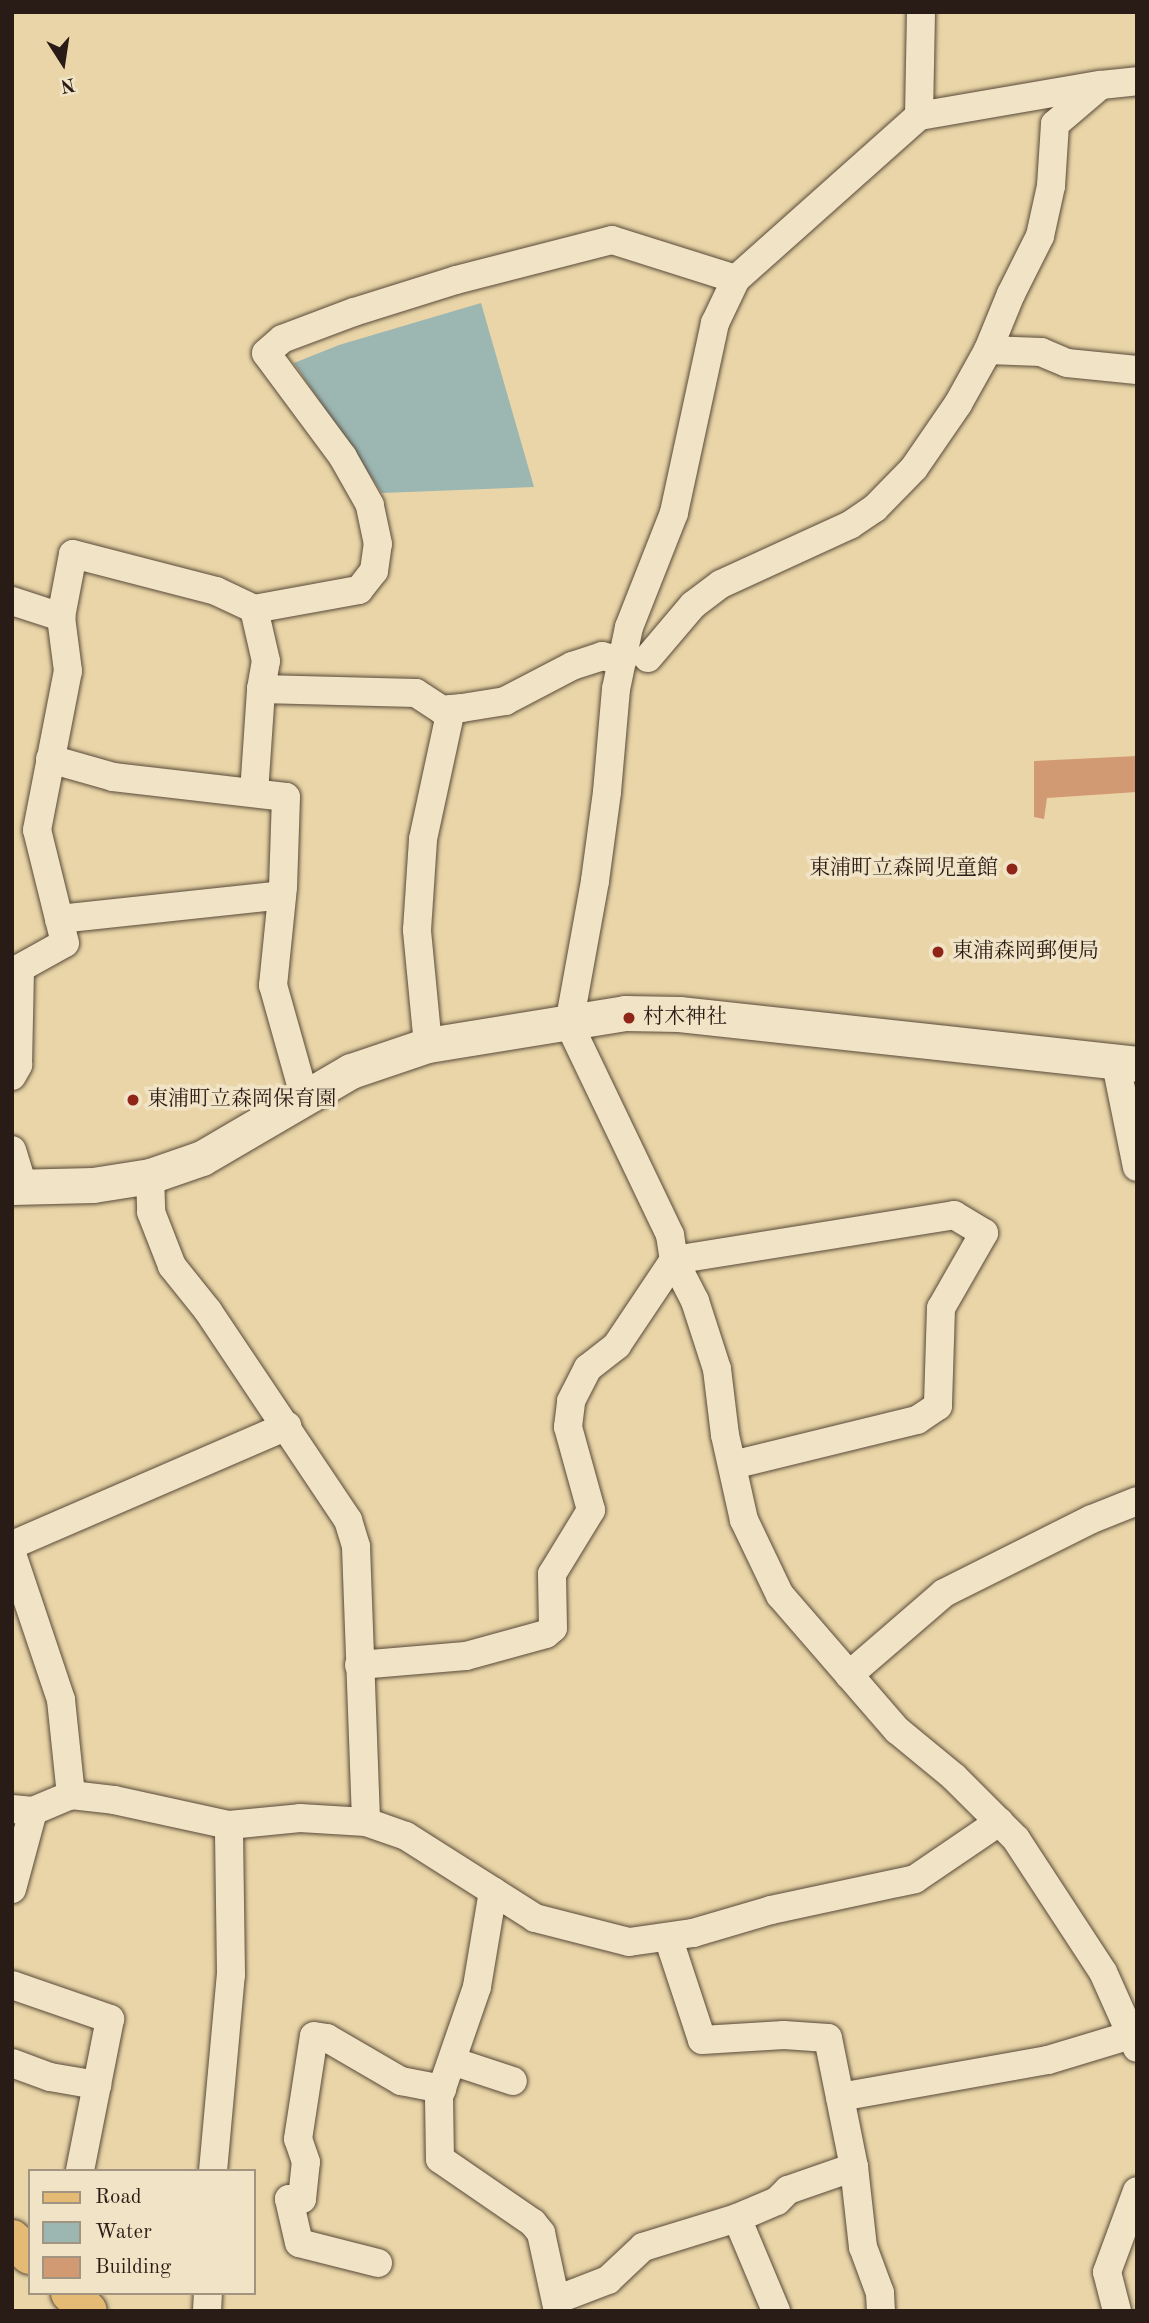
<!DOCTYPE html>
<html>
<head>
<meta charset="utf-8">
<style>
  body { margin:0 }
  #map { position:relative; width:1149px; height:2323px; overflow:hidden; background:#e9d5a7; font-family:"Old Standard TT","Noto Serif JP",serif }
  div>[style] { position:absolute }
  .water>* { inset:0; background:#9cb6b2 }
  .building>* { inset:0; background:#d29a72 }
  .roads { filter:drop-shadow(0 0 2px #594a3a) drop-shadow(0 0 2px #594a3a) }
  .minor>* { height:28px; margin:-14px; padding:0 14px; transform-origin:14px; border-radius:14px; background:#f1e4c6 }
  .tertiary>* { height:35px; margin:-17.5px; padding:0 17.5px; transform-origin:17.5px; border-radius:17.5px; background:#f1e4c6 }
  .primary>* { height:38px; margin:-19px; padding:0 19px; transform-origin:19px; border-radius:19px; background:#e4ba74 }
  .dots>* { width:19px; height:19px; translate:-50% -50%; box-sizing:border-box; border:4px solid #f1e4c6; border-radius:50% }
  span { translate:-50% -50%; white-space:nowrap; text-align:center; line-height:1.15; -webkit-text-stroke:7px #f1e4c6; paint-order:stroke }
  .poi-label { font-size:21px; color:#291b16 }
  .right { translate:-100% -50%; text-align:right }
  .left { translate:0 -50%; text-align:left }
  .frame { position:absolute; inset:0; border:14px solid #291b16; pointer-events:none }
  .legend { position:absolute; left:28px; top:2169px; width:228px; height:126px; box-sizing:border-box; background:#f1e4c6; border:2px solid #a19480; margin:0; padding:9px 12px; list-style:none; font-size:21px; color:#291b16 }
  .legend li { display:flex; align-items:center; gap:14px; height:35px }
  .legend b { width:35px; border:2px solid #a19480 }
  .north { position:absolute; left:28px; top:28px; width:70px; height:70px; -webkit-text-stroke:5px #f1e4c6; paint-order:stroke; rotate:168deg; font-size:19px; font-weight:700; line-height:28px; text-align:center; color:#291b16 }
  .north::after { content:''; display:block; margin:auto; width:24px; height:32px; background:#291b16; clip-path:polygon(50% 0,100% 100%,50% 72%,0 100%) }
</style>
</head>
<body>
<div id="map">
  <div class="water">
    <div style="clip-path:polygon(481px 303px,534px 487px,382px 493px,294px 363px,339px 345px)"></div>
  </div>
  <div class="building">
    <div style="clip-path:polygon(1137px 756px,1137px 792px,1047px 798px,1044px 819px,1034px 817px,1034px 761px)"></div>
  </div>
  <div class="roads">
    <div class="minor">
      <div style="left:921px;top:12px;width:104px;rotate:91.1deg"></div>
      <div style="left:919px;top:116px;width:245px;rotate:138.3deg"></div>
      <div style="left:736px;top:279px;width:49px;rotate:115.5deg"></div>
      <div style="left:715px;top:323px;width:194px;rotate:102.2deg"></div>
      <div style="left:674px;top:513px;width:123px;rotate:111.5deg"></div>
      <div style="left:629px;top:627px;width:63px;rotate:101.8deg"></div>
      <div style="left:616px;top:689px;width:103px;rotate:95deg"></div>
      <div style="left:607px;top:792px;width:90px;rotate:97.7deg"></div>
      <div style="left:595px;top:881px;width:145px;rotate:100.3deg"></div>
      <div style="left:569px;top:1024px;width:234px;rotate:64.4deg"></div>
      <div style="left:670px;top:1235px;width:25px;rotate:81deg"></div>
      <div style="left:674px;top:1260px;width:46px;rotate:62.9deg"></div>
      <div style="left:695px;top:1301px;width:71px;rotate:72.1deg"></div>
      <div style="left:717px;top:1369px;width:66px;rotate:83.1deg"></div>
      <div style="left:725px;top:1435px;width:87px;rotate:77.4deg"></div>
      <div style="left:744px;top:1520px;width:83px;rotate:64.4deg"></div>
      <div style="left:780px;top:1595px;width:179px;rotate:49.1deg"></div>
      <div style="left:897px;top:1730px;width:74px;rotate:39.5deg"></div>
      <div style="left:954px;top:1777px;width:88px;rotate:45deg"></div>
      <div style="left:1016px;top:1839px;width:159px;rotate:56.8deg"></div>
      <div style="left:1103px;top:1972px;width:83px;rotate:65.9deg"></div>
      <div style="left:919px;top:116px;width:183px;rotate:-9.8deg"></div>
      <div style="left:988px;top:350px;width:53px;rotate:2.2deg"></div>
      <div style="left:1041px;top:352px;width:28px;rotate:23deg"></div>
      <div style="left:1067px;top:363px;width:70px;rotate:5.7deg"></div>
      <div style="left:12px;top:601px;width:52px;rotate:18.1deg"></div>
      <div style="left:648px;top:658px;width:70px;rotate:-49.7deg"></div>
      <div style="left:693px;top:605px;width:35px;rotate:-37deg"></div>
      <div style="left:721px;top:584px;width:142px;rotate:-24.6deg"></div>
      <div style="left:850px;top:525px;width:30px;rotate:-34deg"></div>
      <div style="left:875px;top:508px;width:56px;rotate:-45.7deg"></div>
      <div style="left:914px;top:468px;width:78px;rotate:-55.5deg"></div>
      <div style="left:958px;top:404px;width:62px;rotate:-60.9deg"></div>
      <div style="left:988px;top:350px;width:61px;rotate:-67.7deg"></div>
      <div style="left:1011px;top:294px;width:65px;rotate:-63.4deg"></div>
      <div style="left:1040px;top:236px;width:51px;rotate:-77.6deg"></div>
      <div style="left:1051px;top:186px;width:62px;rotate:-86.3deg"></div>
      <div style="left:1055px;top:124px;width:60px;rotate:-40.3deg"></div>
      <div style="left:1101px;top:85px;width:36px;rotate:-6deg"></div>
      <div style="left:261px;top:689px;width:155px;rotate:1.5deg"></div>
      <div style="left:416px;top:693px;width:31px;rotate:33deg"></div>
      <div style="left:442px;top:710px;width:20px;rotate:-6deg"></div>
      <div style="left:462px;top:708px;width:44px;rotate:-9.2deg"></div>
      <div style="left:505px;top:701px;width:76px;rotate:-27.6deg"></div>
      <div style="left:572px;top:666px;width:32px;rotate:-18deg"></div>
      <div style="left:602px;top:656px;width:21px;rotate:14deg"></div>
      <div style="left:50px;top:759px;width:66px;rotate:15.9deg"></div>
      <div style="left:113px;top:777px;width:174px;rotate:6.6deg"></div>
      <div style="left:286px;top:797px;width:90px;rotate:91.9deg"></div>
      <div style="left:283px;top:887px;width:99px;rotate:95.8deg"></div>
      <div style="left:273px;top:985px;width:118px;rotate:74.3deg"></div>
      <div style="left:254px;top:793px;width:104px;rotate:-86.1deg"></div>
      <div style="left:261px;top:689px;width:28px;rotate:-80deg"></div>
      <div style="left:266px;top:661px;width:53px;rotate:-103deg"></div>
      <div style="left:59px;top:919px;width:224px;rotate:-6.1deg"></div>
      <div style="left:428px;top:1045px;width:116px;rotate:-95.5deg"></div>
      <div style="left:417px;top:930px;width:91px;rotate:-86.2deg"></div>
      <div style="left:423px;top:839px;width:133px;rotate:-77.8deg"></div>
      <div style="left:1116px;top:1064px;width:105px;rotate:78.5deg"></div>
      <div style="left:12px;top:1076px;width:13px;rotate:-61deg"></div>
      <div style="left:18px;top:1065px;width:97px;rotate:-88.8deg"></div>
      <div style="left:20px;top:968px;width:51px;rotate:-29.1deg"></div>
      <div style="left:65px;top:943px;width:116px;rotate:-103.9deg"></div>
      <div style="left:37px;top:830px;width:162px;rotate:-79deg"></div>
      <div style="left:68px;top:671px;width:54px;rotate:-97.4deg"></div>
      <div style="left:61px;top:617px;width:64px;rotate:-79.2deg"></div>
      <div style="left:73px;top:554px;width:148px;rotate:14.5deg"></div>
      <div style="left:216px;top:591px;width:42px;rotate:25.3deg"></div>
      <div style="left:254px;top:609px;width:107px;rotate:-10.3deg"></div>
      <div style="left:359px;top:590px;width:24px;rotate:-52deg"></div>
      <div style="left:374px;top:571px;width:27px;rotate:-82deg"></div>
      <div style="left:378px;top:544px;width:40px;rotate:-102deg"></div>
      <div style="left:370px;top:505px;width:55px;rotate:-119.4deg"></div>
      <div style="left:343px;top:457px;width:129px;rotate:-126.5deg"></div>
      <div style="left:266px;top:353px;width:21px;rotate:-41deg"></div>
      <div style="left:282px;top:339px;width:77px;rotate:-20.6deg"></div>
      <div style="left:354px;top:312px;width:107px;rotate:-17.4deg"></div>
      <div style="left:456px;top:280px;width:161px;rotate:-14.4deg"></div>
      <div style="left:612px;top:240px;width:130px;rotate:17.5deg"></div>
      <div style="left:12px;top:1150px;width:38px;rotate:73deg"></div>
      <div style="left:150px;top:1176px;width:36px;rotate:88deg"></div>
      <div style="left:151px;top:1212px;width:58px;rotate:68.7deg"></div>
      <div style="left:172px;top:1266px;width:58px;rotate:51.3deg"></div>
      <div style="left:208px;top:1311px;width:252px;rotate:56.2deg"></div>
      <div style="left:348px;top:1520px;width:28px;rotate:73deg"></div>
      <div style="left:356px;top:1547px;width:275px;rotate:87.9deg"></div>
      <div style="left:12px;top:1545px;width:300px;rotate:-23.4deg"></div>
      <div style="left:12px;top:1554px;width:154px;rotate:71.4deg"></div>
      <div style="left:61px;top:1700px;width:96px;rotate:84deg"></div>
      <div style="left:359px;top:1665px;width:107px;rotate:-4.8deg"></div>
      <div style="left:466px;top:1656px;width:83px;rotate:-15.4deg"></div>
      <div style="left:546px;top:1634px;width:9px;rotate:-41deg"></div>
      <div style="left:553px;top:1628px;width:54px;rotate:-91.1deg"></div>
      <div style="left:552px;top:1574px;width:75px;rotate:-58.6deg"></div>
      <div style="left:591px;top:1510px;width:86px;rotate:-105.5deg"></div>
      <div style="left:568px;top:1427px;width:26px;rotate:-83deg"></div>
      <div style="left:571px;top:1401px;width:37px;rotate:-63deg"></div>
      <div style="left:588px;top:1368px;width:37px;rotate:-38deg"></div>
      <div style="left:617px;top:1345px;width:102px;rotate:-56.2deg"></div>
      <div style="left:674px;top:1260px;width:284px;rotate:-9.1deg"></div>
      <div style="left:954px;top:1215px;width:35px;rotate:31deg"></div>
      <div style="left:984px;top:1233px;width:86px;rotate:119.8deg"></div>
      <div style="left:941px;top:1308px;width:98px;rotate:91.8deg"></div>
      <div style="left:938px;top:1406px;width:25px;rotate:146deg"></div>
      <div style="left:917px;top:1420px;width:190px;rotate:166.3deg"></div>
      <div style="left:849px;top:1675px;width:125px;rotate:-40.8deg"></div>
      <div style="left:944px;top:1593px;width:165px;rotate:-26.6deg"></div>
      <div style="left:1092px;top:1519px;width:48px;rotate:-21.8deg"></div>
      <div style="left:12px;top:1809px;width:21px;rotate:5deg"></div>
      <div style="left:33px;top:1811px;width:41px;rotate:-22.8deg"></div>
      <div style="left:71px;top:1795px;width:43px;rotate:6.6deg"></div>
      <div style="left:114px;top:1800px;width:118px;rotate:12.3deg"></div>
      <div style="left:229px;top:1825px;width:71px;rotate:-5.6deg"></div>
      <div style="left:300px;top:1818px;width:66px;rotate:3.5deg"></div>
      <div style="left:366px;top:1822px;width:42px;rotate:19.3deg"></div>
      <div style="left:406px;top:1836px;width:153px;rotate:32.4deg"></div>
      <div style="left:535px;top:1918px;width:97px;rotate:14.3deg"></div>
      <div style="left:629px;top:1942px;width:65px;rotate:-8deg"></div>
      <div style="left:693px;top:1933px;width:81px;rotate:-16.4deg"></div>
      <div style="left:771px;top:1910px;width:147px;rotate:-12.1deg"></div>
      <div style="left:915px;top:1879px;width:102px;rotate:-34.2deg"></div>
      <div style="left:12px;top:1889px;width:81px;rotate:-74.9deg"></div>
      <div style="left:493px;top:1891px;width:97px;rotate:99.5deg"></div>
      <div style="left:477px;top:1987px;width:116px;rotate:109.1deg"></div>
      <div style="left:439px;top:2097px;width:62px;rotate:89.1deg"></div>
      <div style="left:440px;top:2159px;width:113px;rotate:34.5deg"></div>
      <div style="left:533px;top:2223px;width:13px;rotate:51deg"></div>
      <div style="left:541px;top:2233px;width:80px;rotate:77.7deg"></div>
      <div style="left:668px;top:1937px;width:108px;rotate:71.7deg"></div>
      <div style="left:702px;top:2040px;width:82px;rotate:-3.5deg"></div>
      <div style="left:784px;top:2035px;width:44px;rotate:3.9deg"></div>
      <div style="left:828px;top:2038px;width:132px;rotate:78.6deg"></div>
      <div style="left:854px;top:2167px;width:81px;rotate:83.6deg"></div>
      <div style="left:863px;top:2247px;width:49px;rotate:69.7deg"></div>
      <div style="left:880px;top:2293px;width:18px;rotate:87deg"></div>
      <div style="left:12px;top:1985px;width:104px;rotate:19.1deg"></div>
      <div style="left:110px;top:2019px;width:155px;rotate:101.2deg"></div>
      <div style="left:452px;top:2061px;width:64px;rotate:18.2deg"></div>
      <div style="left:12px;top:2063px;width:40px;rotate:20.2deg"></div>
      <div style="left:50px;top:2077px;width:48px;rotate:9.7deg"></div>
      <div style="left:840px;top:2097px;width:211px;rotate:-10.1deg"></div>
      <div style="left:1048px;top:2060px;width:87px;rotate:-16.8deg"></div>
      <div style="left:213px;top:2171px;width:197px;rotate:-84.8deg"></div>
      <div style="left:231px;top:1975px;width:150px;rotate:-90.8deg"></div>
      <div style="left:737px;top:2218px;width:101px;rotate:67.2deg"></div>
      <div style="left:378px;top:2263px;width:81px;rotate:-165.8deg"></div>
      <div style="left:299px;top:2243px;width:45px;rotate:-102.8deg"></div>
      <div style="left:289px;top:2199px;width:13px"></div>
      <div style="left:302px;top:2199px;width:37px;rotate:-84deg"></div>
      <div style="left:306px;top:2162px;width:24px;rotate:-109deg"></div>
      <div style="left:298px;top:2139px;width:104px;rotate:-81.2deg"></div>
      <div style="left:314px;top:2036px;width:13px;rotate:9deg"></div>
      <div style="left:327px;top:2038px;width:86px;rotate:30.2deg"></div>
      <div style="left:401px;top:2081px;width:42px;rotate:11deg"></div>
      <div style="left:556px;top:2300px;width:56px;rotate:-21deg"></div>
      <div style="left:608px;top:2280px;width:48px;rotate:-43.3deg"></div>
      <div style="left:643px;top:2247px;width:98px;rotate:-17.1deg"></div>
      <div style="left:737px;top:2218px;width:43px;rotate:-23deg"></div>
      <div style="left:777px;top:2201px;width:16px;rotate:-45deg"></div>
      <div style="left:788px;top:2190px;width:70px;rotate:-19.2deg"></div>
      <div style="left:207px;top:2311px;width:18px;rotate:-87deg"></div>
      <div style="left:1117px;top:2311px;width:40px;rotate:-104.4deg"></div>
      <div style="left:1107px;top:2272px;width:86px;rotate:-69.7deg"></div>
    </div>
    <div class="tertiary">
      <div style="left:12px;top:1187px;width:81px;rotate:-1.4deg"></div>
      <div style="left:93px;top:1185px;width:58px;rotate:-9deg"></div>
      <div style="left:150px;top:1176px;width:55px;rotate:-19.1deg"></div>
      <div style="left:202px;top:1158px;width:173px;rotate:-30.3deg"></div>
      <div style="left:351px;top:1071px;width:81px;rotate:-18.7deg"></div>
      <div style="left:428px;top:1045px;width:200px;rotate:-9.2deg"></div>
      <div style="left:625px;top:1013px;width:54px;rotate:1.1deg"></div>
      <div style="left:679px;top:1014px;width:461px;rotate:6.2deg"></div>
    </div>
    <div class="primary">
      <div style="left:12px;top:2239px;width:24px;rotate:42deg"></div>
      <div style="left:70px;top:2293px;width:25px;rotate:45deg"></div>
    </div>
  </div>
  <div class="dots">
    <div style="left:1012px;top:869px;background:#8f2418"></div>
    <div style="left:938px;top:952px;background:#8f2418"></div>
    <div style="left:629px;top:1018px;background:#8f2418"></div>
    <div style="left:133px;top:1100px;background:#8f2418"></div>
  </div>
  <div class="poi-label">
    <span class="right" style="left:998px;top:869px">東浦町立森岡児童館</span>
    <span class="left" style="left:952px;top:952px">東浦森岡郵便局</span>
    <span class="left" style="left:643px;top:1018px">村木神社</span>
    <span class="left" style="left:147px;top:1100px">東浦町立森岡保育園</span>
  </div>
  <div class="frame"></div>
  <ul class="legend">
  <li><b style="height:9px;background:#e4ba74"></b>Road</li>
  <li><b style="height:19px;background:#9cb6b2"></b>Water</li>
  <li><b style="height:19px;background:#d29a72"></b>Building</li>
  </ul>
  <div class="north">N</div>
</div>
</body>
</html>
